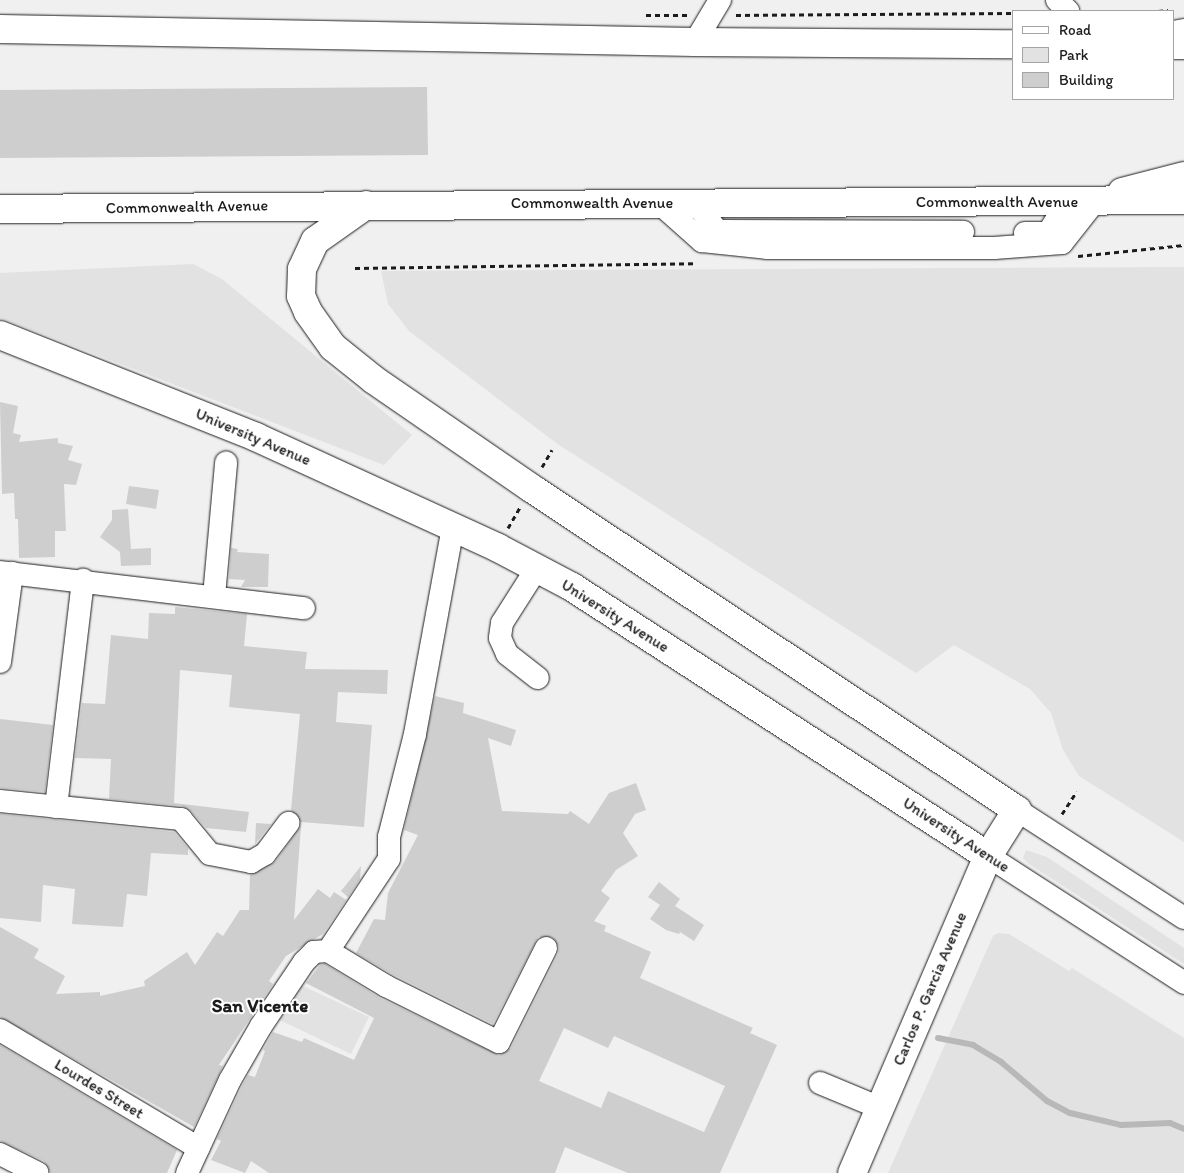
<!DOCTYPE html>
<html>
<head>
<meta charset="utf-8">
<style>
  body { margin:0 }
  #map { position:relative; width:1184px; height:1173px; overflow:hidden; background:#fff; font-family:Itim,sans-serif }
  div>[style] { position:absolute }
  .built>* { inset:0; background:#f0f0f0 }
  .green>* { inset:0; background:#e2e2e2 }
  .stream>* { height:6px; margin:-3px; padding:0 3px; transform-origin:3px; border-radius:3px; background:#b8b8b8 }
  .building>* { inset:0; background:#cecece }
  .path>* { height:3px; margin-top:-1.5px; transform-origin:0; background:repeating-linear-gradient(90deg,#1c1c1c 0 5px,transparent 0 9px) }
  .roads { filter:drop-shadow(0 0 1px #1c1c1c) drop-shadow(0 0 1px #1c1c1c) }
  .minor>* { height:22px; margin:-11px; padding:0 11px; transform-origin:11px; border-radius:11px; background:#fff }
  .major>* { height:28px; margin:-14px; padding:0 14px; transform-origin:14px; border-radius:14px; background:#fff }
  span { translate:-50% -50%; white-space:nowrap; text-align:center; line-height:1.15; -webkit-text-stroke:4px #fff; paint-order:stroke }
  .street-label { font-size:16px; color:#1c1c1c }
  .quarter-label { font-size:19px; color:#1c1c1c; font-weight:700 }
  .legend { position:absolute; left:1012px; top:10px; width:162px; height:90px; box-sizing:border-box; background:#fff; border:1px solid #a4a4a4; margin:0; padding:6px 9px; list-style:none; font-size:15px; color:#1c1c1c }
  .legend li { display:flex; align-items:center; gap:10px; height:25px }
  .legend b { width:25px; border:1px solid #a4a4a4 }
</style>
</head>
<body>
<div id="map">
  <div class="built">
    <div style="clip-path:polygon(evenodd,0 0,1184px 0,1184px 1173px,0 1173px,0 0,1013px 11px,1173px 11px,1173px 99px,1013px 99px,1013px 11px)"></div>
  </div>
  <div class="green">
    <div style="clip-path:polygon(193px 264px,222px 279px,412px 435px,384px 465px,0 318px,0 273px)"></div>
    <div style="clip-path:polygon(1184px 267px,1184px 842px,1079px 776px,1063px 750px,1051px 713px,1030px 689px,954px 645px,916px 673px,556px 443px,409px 331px,388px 304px,381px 271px)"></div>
    <div style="clip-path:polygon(1026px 850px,1047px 857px,1184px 948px,1184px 964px,1029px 864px,1023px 858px)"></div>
    <div style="clip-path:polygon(998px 933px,1009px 934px,1069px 971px,1072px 968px,1184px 1038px,1184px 1173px,888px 1173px,993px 936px)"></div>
    <div style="clip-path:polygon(288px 979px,369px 1017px,351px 1054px,271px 1016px)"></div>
  </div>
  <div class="stream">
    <div style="left:938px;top:1038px;width:36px;rotate:11deg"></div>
    <div style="left:973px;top:1045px;width:33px;rotate:31deg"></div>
    <div style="left:1001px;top:1062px;width:60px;rotate:40.3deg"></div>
    <div style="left:1047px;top:1101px;width:26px;rotate:28deg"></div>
    <div style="left:1070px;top:1113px;width:52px;rotate:13.2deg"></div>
    <div style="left:1121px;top:1125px;width:49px;rotate:-2.3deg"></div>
    <div style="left:1170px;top:1123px;width:15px;rotate:23deg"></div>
  </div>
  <div class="building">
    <div style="clip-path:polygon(427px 87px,428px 155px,0 158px,0 90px)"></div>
    <div style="clip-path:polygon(0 402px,18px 406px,13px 433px,21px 435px,19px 442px,58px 438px,58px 443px,73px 446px,68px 460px,82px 464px,76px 485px,64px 484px,66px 531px,55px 531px,55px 557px,19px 558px,18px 519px,15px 519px,14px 493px,2px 494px)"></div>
    <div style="clip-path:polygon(129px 486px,159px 490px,156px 509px,126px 504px)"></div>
    <div style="clip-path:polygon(128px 509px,131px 549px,151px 548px,151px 565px,121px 566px,120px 552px,100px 537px,112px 520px,112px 510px)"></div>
    <div style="clip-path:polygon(231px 548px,238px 549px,237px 552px,269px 554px,268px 587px,241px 587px,245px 580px,229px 579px)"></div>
    <div style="clip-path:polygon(175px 607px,247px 614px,244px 646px,307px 652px,305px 669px,388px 670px,387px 694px,338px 692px,336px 722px,372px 725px,364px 827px,301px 822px,291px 810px,300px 714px,229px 707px,232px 675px,180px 670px,174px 803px,249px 812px,246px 832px,206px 828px,191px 811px,182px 806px,109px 799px,111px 759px,75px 758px,82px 703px,105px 704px,111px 635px,148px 639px,149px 613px,175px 614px)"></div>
    <div style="clip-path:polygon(evenodd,435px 696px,464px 703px,463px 713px,516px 730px,511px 746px,488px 738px,502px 811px,568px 814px,570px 811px,589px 824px,609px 793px,636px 783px,646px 810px,635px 814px,623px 833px,638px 856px,616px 870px,601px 891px,610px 898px,594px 921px,606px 926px,604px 931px,651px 952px,640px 978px,753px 1028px,750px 1033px,777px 1045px,720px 1173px,628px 1173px,565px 1147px,555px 1173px,269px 1173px,251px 1161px,245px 1173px,211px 1160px,221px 1141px,217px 1139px,242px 1086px,248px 1075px,255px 1077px,265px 1051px,263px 1050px,273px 1032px,302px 1042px,304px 1038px,354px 1060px,374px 1018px,306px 983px,320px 965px,325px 964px,380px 998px,499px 1055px,511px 1048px,558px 954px,559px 947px,552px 937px,538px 937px,493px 1024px,392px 974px,356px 953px,374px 919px,385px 920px,388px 893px,418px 835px,404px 830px,435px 696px,564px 1028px,608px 1048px,614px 1036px,725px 1086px,704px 1132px,608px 1091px,601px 1108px,539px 1081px,564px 1028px)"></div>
    <div style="clip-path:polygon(0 719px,53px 725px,45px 792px,0 788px)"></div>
    <div style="clip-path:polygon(0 814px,174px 832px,188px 848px,188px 855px,151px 853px,147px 896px,127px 894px,123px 927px,72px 924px,75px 889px,43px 885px,41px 922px,0 918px)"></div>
    <div style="clip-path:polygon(256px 823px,271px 824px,255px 844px)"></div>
    <div style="clip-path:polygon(301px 826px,294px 920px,318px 889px,330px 898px,334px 892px,346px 900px,323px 934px,286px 956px,269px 981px,273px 984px,219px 1065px,223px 1066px,194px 1127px,0 1017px,0 927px,39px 949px,34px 958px,65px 976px,56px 994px,100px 992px,100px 996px,145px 986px,144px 981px,187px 952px,195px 965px,217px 932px,223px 936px,240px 910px,249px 910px,250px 875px,275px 862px)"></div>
    <div style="clip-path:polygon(361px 866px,360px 879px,348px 897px,341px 891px)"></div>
    <div style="clip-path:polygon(659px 882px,680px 899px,675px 906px,704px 925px,694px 941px,680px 932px,679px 934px,666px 930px,650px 919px,660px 905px,648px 897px)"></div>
    <div style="clip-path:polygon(0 1045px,177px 1150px,167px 1173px,51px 1173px,44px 1161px,0 1141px)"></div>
  </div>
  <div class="path">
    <div style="left:1158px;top:11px;width:10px;rotate:-6deg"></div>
    <div style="left:646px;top:15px;width:41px"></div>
    <div style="left:736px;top:15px;width:277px;rotate:-0.4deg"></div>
    <div style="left:1078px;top:256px;width:107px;rotate:-5.9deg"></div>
    <div style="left:355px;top:268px;width:342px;rotate:-0.8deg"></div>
    <div style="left:542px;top:467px;width:20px;rotate:-60deg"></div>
    <div style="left:508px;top:528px;width:24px;rotate:-60deg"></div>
    <div style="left:1062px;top:814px;width:27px;rotate:-57deg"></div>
  </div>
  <div class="roads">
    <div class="minor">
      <div style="left:1057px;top:0;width:16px;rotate:45deg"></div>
      <div style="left:1173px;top:32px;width:11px;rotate:-10deg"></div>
      <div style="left:695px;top:42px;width:49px;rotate:-59.2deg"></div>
      <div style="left:658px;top:202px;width:59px;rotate:41.6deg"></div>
      <div style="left:702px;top:241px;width:65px;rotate:6.1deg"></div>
      <div style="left:767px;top:248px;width:227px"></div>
      <div style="left:994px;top:248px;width:68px;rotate:-4.2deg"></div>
      <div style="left:1062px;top:243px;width:53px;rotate:-51.8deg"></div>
      <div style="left:695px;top:203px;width:36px;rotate:51deg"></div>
      <div style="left:718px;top:231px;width:245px;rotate:0.2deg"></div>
      <div style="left:1025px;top:233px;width:23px"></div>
      <div style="left:1048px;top:233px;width:38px;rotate:-58deg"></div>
      <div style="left:537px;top:568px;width:65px;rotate:122.5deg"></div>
      <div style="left:502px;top:623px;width:15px;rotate:98deg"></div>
      <div style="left:500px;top:638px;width:17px;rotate:66deg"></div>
      <div style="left:507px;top:654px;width:39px;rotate:38deg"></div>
      <div style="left:0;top:572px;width:306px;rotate:6.8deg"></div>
      <div style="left:214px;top:596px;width:134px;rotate:-84.8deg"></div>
      <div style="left:0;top:662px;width:90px;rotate:-82.3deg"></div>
      <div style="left:0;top:801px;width:182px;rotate:5.7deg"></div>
      <div style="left:181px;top:819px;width:45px;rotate:50.4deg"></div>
      <div style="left:210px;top:854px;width:42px;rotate:11deg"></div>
      <div style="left:251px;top:862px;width:16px;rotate:-30deg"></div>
      <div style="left:265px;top:854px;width:39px;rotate:-53deg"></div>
      <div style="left:56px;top:807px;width:229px;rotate:-83.2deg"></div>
      <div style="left:1017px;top:810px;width:199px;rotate:32.9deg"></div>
      <div style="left:988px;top:856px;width:234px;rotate:32.9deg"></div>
      <div style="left:328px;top:951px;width:110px;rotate:-56.5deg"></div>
      <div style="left:389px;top:859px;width:22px;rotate:-90deg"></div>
      <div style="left:389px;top:837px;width:106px;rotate:-75.8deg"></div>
      <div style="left:415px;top:734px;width:211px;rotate:-79.6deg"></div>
      <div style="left:328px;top:951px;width:68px;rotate:31.1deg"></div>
      <div style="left:386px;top:986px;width:126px;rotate:26.4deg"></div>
      <div style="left:499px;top:1042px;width:105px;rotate:-63.4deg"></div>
      <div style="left:0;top:1030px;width:231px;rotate:30.7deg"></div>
      <div style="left:820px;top:1083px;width:65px;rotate:22.6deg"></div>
      <div style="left:0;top:1154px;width:42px;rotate:26.6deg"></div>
      <div style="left:187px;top:1173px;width:102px;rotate:-65.2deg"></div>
      <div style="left:230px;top:1080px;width:62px;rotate:-60.1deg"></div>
      <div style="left:261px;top:1026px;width:77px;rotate:-56.1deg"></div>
      <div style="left:304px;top:962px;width:14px;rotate:-45deg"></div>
      <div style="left:314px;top:952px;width:14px;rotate:-4deg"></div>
    </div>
    <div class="major">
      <div style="left:0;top:29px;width:695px;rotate:1.07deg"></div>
      <div style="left:695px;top:42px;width:318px;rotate:0.4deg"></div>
      <div style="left:1173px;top:45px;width:11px"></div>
      <div style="left:1122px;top:192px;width:64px;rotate:-14.5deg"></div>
      <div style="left:366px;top:205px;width:62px;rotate:144.8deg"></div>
      <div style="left:315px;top:241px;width:31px;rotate:115deg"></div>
      <div style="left:302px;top:269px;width:27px;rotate:92deg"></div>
      <div style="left:301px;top:296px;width:17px;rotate:66deg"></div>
      <div style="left:308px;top:312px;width:43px;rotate:54.5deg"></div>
      <div style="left:333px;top:347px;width:53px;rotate:38.8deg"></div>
      <div style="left:374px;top:380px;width:191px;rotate:34.5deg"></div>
      <div style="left:531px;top:488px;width:583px;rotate:33.53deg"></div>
      <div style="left:1017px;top:810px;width:54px;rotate:122.2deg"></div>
      <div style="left:988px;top:856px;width:345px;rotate:113.2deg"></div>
      <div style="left:0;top:209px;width:1184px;rotate:-0.44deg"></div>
      <div style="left:0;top:335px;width:276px;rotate:21.7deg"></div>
      <div style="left:256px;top:437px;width:266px;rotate:24.6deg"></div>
      <div style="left:498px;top:548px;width:84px;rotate:27.8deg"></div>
      <div style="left:572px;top:587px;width:495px;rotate:32.9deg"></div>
    </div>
  </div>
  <div class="street-label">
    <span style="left:997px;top:202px">Commonwealth Avenue</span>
    <span style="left:592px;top:203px">Commonwealth Avenue</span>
    <span style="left:187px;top:207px;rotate:-1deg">Commonwealth Avenue</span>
    <span style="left:253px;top:437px;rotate:23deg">University Avenue</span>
    <span style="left:615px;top:616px;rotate:32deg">University Avenue</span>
    <span style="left:956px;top:835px;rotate:33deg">University Avenue</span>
    <span style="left:930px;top:989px;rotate:-67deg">Carlos P. Garcia Avenue</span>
    <span style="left:99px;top:1089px;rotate:31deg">Lourdes Street</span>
  </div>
  <div class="quarter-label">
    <span style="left:260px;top:1006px">San Vicente</span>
  </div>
  <ul class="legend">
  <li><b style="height:6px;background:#fff"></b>Road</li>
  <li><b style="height:14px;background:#e2e2e2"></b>Park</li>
  <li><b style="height:14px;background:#cecece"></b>Building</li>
  </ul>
</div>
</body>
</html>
